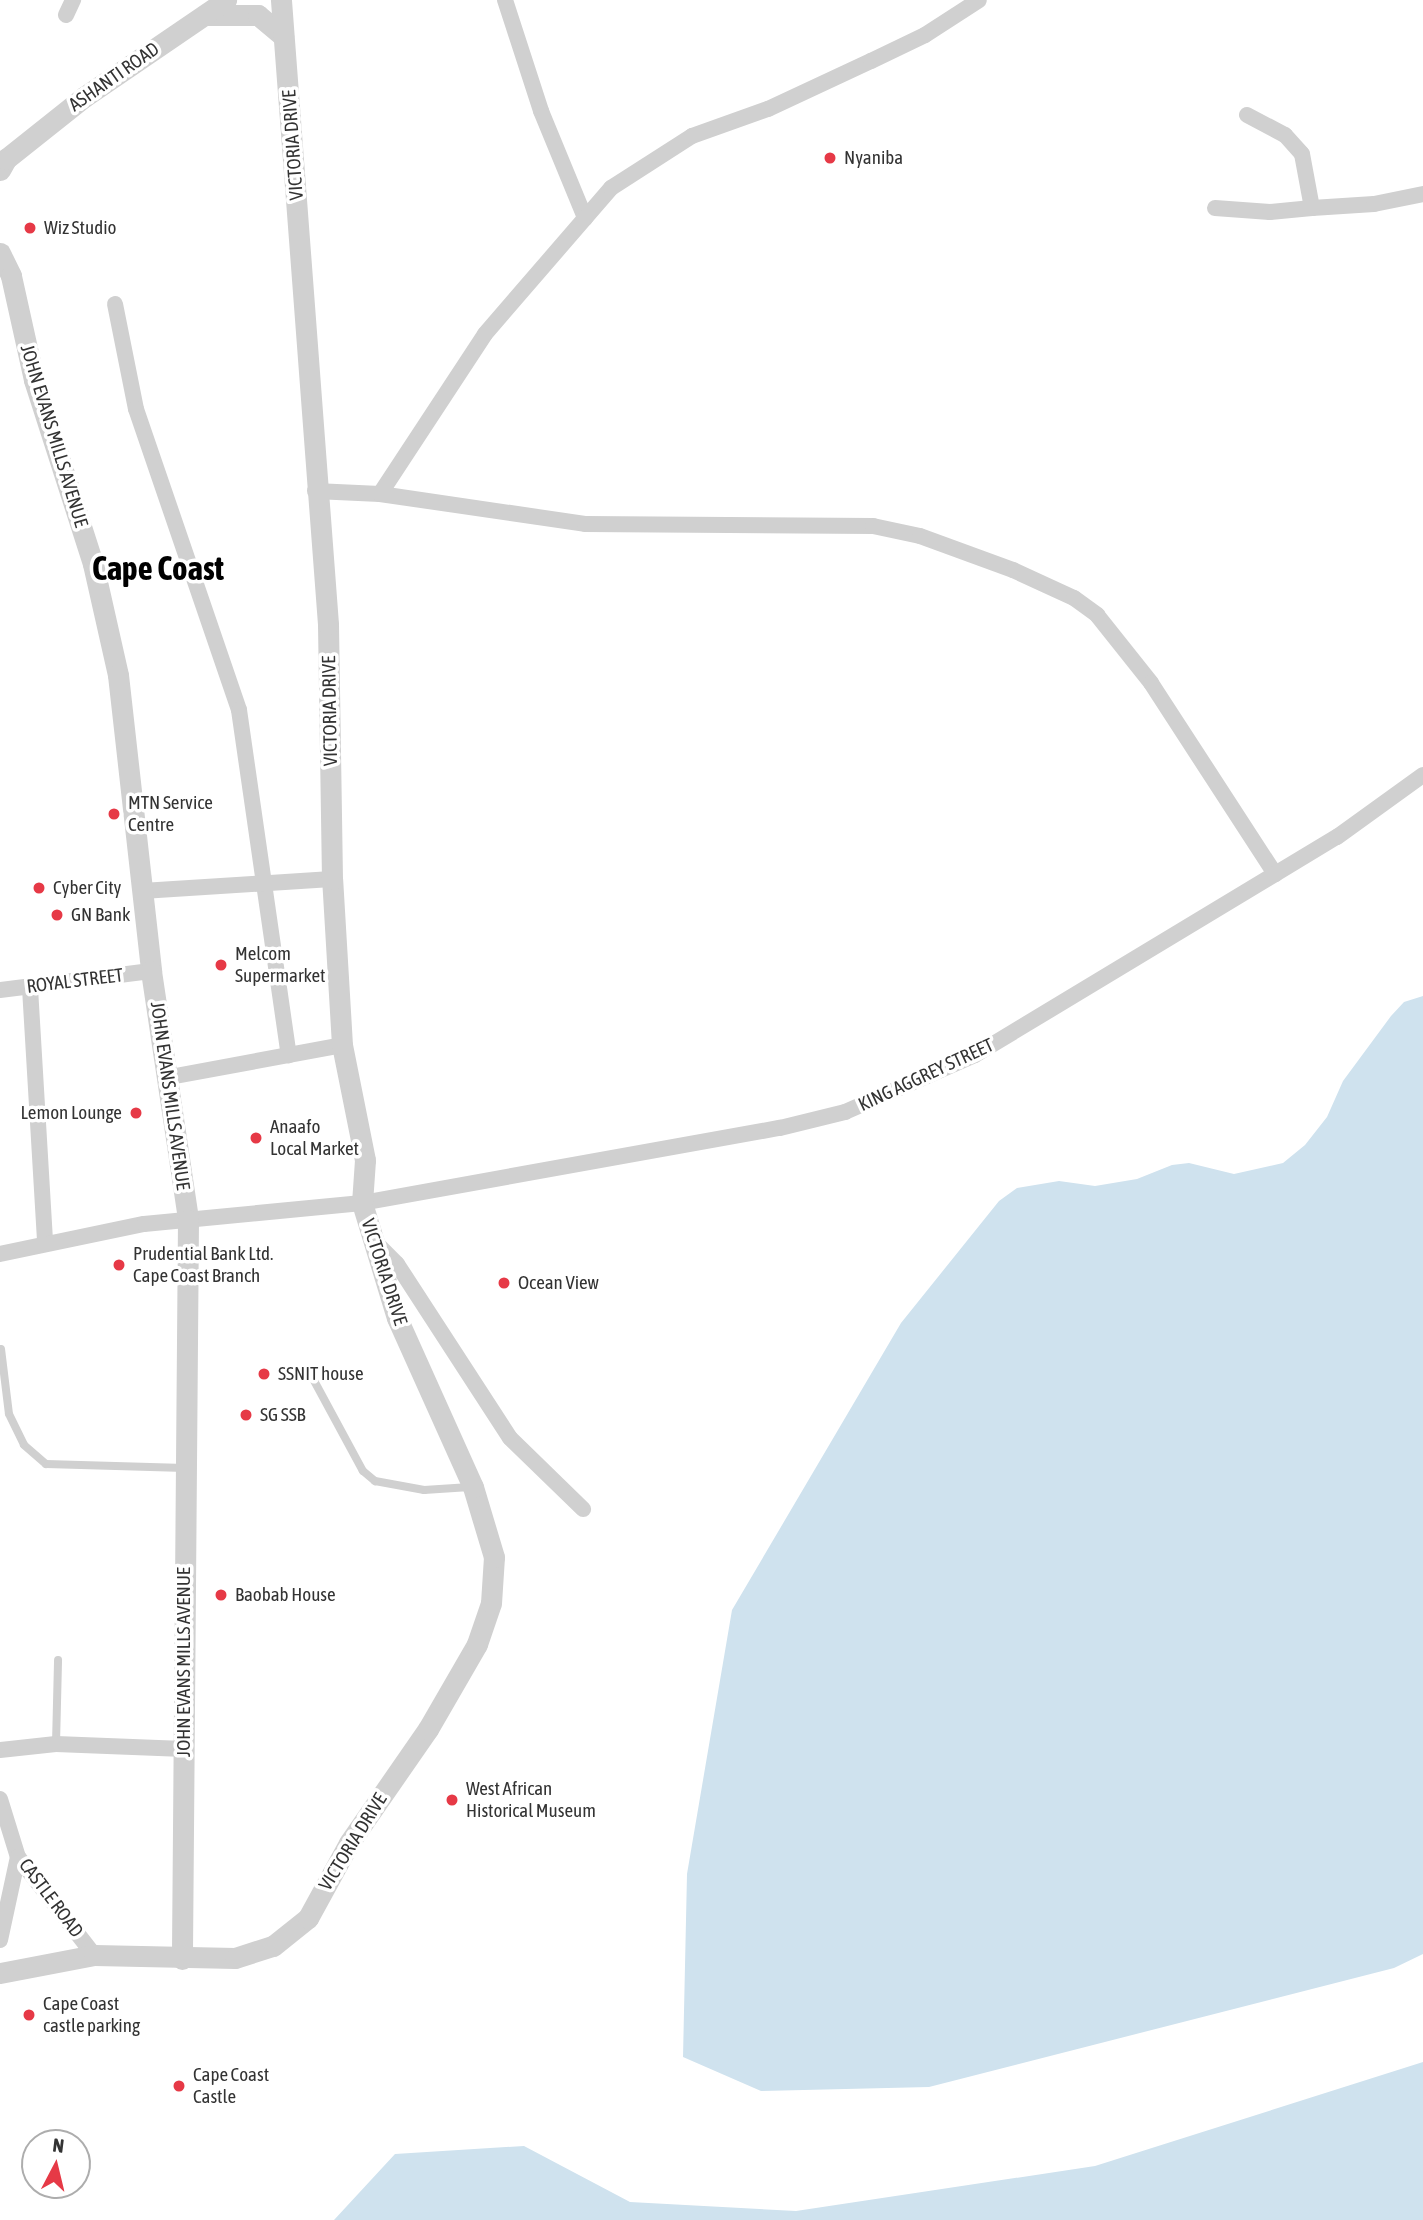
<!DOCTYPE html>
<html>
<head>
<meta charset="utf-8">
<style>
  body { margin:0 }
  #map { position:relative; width:1423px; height:2220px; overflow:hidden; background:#fff; font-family:"Asap Condensed",sans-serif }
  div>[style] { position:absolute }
  .water>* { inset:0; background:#cfe2ee }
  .service>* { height:8px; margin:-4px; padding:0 4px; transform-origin:4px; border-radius:4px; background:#d0d0d0 }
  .minor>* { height:16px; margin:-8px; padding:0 8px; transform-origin:8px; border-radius:8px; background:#d0d0d0 }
  .tertiary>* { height:21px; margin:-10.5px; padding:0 10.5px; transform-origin:10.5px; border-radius:10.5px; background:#d0d0d0 }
  .dots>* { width:19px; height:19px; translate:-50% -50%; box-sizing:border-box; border:4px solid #fff; border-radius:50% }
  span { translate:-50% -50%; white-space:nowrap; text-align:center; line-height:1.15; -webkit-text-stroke:7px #fff; paint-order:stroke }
  .street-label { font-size:19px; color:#333 }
  .poi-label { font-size:19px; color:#333 }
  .left { translate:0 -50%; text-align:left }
  .right { translate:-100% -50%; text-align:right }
  .town-label { font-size:33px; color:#000; font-weight:700 }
  .north { position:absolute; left:21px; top:2129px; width:70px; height:70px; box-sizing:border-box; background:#fff; border:2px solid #adadad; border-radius:50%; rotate:7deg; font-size:19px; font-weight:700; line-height:28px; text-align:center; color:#333 }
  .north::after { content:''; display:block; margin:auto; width:24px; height:32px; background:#e63946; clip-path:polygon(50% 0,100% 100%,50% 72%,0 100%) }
</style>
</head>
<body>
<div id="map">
  <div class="water">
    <div style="clip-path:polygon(1423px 996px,1423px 1954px,1394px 1968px,929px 2087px,761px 2091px,683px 2057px,687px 1874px,732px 1610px,901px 1323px,999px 1201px,1017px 1188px,1059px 1181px,1095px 1186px,1137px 1179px,1172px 1165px,1189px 1163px,1234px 1174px,1283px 1163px,1305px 1145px,1327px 1117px,1343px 1081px,1391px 1016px,1404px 1002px)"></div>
    <div style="clip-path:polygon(1423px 2062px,1423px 2220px,334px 2220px,395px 2154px,524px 2146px,630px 2202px,796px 2211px,1095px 2166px)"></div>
  </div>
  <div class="service">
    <div style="left:1px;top:1349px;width:65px;rotate:83deg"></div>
    <div style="left:9px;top:1414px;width:34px;rotate:64deg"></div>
    <div style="left:24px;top:1445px;width:29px;rotate:41deg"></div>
    <div style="left:46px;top:1464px;width:139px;rotate:1.6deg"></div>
    <div style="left:311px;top:1375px;width:109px;rotate:61.6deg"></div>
    <div style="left:363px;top:1471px;width:16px;rotate:40deg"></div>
    <div style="left:375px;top:1481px;width:50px;rotate:10.4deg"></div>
    <div style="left:424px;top:1490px;width:46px;rotate:-3.7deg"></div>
    <div style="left:56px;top:1744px;width:84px;rotate:-88.6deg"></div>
  </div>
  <div class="minor">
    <div style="left:505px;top:0;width:117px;rotate:72deg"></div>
    <div style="left:541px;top:111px;width:116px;rotate:67.6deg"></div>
    <div style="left:66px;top:15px;width:17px;rotate:-65deg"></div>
    <div style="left:1247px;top:115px;width:43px;rotate:27.8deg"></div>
    <div style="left:1285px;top:135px;width:25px;rotate:48deg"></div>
    <div style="left:1302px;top:154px;width:55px;rotate:79.5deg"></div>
    <div style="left:1312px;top:208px;width:62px;rotate:-3.7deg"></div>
    <div style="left:1374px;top:204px;width:50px;rotate:-11.5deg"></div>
    <div style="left:1215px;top:208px;width:55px;rotate:4.2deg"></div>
    <div style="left:1270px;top:212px;width:42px;rotate:-5.4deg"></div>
    <div style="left:115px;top:304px;width:107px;rotate:78.7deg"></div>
    <div style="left:136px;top:409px;width:318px;rotate:71.1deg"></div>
    <div style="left:239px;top:710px;width:349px;rotate:81.8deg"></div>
    <div style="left:315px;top:491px;width:65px;rotate:2.6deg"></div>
    <div style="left:380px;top:494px;width:207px;rotate:8.3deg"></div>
    <div style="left:585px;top:524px;width:288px;rotate:0.4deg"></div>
    <div style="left:873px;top:526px;width:48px;rotate:12deg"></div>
    <div style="left:920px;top:536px;width:99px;rotate:20.1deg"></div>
    <div style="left:1013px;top:570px;width:67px;rotate:24.7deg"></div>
    <div style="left:1074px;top:598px;width:29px;rotate:36deg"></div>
    <div style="left:1097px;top:615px;width:87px;rotate:51.5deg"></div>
    <div style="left:1151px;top:683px;width:228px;rotate:57deg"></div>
    <div style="left:380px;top:494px;width:191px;rotate:-56.7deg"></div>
    <div style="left:485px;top:334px;width:193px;rotate:-49.2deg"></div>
    <div style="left:611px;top:188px;width:96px;rotate:-32.7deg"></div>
    <div style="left:692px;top:136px;width:81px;rotate:-19.6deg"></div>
    <div style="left:768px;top:109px;width:114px;rotate:-25deg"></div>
    <div style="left:871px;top:61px;width:60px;rotate:-25.7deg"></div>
    <div style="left:925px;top:35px;width:64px;rotate:-32.9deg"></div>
    <div style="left:142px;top:891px;width:190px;rotate:-3.6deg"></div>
    <div style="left:30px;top:988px;width:255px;rotate:86.6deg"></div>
    <div style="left:0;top:990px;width:152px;rotate:-7.2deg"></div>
    <div style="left:170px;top:1077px;width:175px;rotate:-10.5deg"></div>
    <div style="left:375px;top:1242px;width:31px;rotate:45deg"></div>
    <div style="left:397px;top:1264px;width:207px;rotate:57deg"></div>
    <div style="left:510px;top:1438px;width:102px;rotate:44.2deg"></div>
    <div style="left:0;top:1254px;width:147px;rotate:-11.8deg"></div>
    <div style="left:144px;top:1224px;width:219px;rotate:-5.5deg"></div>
    <div style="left:362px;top:1203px;width:425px;rotate:-10.2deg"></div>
    <div style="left:780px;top:1128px;width:67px;rotate:-13.8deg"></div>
    <div style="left:845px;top:1112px;width:142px;rotate:-23.7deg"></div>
    <div style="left:975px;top:1055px;width:423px;rotate:-31.1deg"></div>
    <div style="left:1337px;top:837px;width:106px;rotate:-35.8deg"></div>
    <div style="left:0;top:1750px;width:56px;rotate:-6.1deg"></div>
    <div style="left:56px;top:1744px;width:128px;rotate:2.2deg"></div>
    <div style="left:0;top:1799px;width:61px;rotate:72.8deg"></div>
    <div style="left:18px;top:1857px;width:124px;rotate:52.2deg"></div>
    <div style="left:0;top:1940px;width:85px;rotate:-77.8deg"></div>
  </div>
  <div class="tertiary">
    <div style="left:207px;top:15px;width:51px"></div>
    <div style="left:258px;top:15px;width:33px;rotate:40deg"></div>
    <div style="left:0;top:170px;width:13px;rotate:-61deg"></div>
    <div style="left:6px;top:159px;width:100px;rotate:-38.5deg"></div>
    <div style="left:84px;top:97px;width:172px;rotate:-34.3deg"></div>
    <div style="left:0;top:253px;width:25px;rotate:64deg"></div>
    <div style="left:11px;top:276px;width:107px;rotate:77.5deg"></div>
    <div style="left:34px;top:380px;width:193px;rotate:72.2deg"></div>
    <div style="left:93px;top:564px;width:114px;rotate:77.3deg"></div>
    <div style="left:118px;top:675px;width:298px;rotate:83.6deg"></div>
    <div style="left:151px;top:971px;width:252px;rotate:81.5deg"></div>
    <div style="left:188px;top:1220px;width:739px;rotate:90.47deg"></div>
    <div style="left:0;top:1973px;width:96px;rotate:-10.8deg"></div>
    <div style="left:94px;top:1955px;width:141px;rotate:1.2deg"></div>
    <div style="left:235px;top:1958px;width:40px;rotate:-18deg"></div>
    <div style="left:273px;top:1946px;width:45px;rotate:-38.7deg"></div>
    <div style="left:308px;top:1918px;width:85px;rotate:-61.3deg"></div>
    <div style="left:349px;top:1843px;width:139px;rotate:-55.3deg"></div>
    <div style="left:428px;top:1729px;width:98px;rotate:-60deg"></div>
    <div style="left:477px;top:1644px;width:43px;rotate:-71.1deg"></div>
    <div style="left:491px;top:1603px;width:46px;rotate:-86.3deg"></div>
    <div style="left:494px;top:1557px;width:73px;rotate:-106.7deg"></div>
    <div style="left:473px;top:1487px;width:185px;rotate:-114.2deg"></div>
    <div style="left:397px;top:1318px;width:120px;rotate:-106.9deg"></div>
    <div style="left:362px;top:1203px;width:43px;rotate:-86deg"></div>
    <div style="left:365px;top:1160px;width:117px;rotate:-101.3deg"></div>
    <div style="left:342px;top:1045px;width:166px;rotate:-93.4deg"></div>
    <div style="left:332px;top:879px;width:255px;rotate:-90.9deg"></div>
    <div style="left:328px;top:624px;width:626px;rotate:-94.31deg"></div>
  </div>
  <div class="dots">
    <div style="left:830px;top:158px;background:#e63946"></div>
    <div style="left:30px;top:228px;background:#e63946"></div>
    <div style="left:114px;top:814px;background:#e63946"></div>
    <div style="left:39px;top:888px;background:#e63946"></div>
    <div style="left:57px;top:915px;background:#e63946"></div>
    <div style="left:221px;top:965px;background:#e63946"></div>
    <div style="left:136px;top:1113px;background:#e63946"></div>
    <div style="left:256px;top:1138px;background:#e63946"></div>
    <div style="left:119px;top:1265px;background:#e63946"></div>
    <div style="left:504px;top:1283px;background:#e63946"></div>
    <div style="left:264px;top:1374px;background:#e63946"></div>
    <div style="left:246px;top:1415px;background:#e63946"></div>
    <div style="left:221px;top:1595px;background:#e63946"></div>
    <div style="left:452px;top:1800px;background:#e63946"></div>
    <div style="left:29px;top:2015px;background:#e63946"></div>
    <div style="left:179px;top:2086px;background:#e63946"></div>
  </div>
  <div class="street-label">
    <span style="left:114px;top:77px;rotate:-35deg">ASHANTI ROAD</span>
    <span style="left:293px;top:145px;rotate:-94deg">VICTORIA DRIVE</span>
    <span style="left:54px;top:436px;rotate:73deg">JOHN EVANS MILLS AVENUE</span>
    <span style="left:330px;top:711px;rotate:-91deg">VICTORIA DRIVE</span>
    <span style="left:75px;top:981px;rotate:-7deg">ROYAL STREET</span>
    <span style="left:926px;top:1075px;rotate:-25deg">KING AGGREY STREET</span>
    <span style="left:170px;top:1096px;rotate:82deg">JOHN EVANS MILLS AVENUE</span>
    <span style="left:384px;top:1272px;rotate:72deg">VICTORIA DRIVE</span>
    <span style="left:184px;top:1662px;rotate:-90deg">JOHN EVANS MILLS AVENUE</span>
    <span style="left:353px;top:1842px;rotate:-58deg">VICTORIA DRIVE</span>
    <span style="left:51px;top:1898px;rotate:53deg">CASTLE ROAD</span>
  </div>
  <div class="poi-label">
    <span class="left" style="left:844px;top:158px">Nyaniba</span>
    <span class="left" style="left:44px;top:228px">Wiz Studio</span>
    <span class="left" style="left:128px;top:814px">MTN Service<br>Centre</span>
    <span class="left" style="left:53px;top:888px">Cyber City</span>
    <span class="left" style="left:71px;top:915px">GN Bank</span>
    <span class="left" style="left:235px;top:965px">Melcom<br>Supermarket</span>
    <span class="right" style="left:122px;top:1113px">Lemon Lounge</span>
    <span class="left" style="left:270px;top:1138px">Anaafo<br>Local Market</span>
    <span class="left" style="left:133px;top:1265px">Prudential Bank Ltd.<br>Cape Coast Branch</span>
    <span class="left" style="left:518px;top:1283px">Ocean View</span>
    <span class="left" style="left:278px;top:1374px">SSNIT house</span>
    <span class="left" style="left:260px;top:1415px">SG SSB</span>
    <span class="left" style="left:235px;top:1595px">Baobab House</span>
    <span class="left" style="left:466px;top:1800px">West African<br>Historical Museum</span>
    <span class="left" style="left:43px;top:2015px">Cape Coast<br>castle parking</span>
    <span class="left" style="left:193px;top:2086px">Cape Coast<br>Castle</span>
  </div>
  <div class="town-label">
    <span style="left:158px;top:569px">Cape Coast</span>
  </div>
  <div class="north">N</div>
</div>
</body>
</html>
